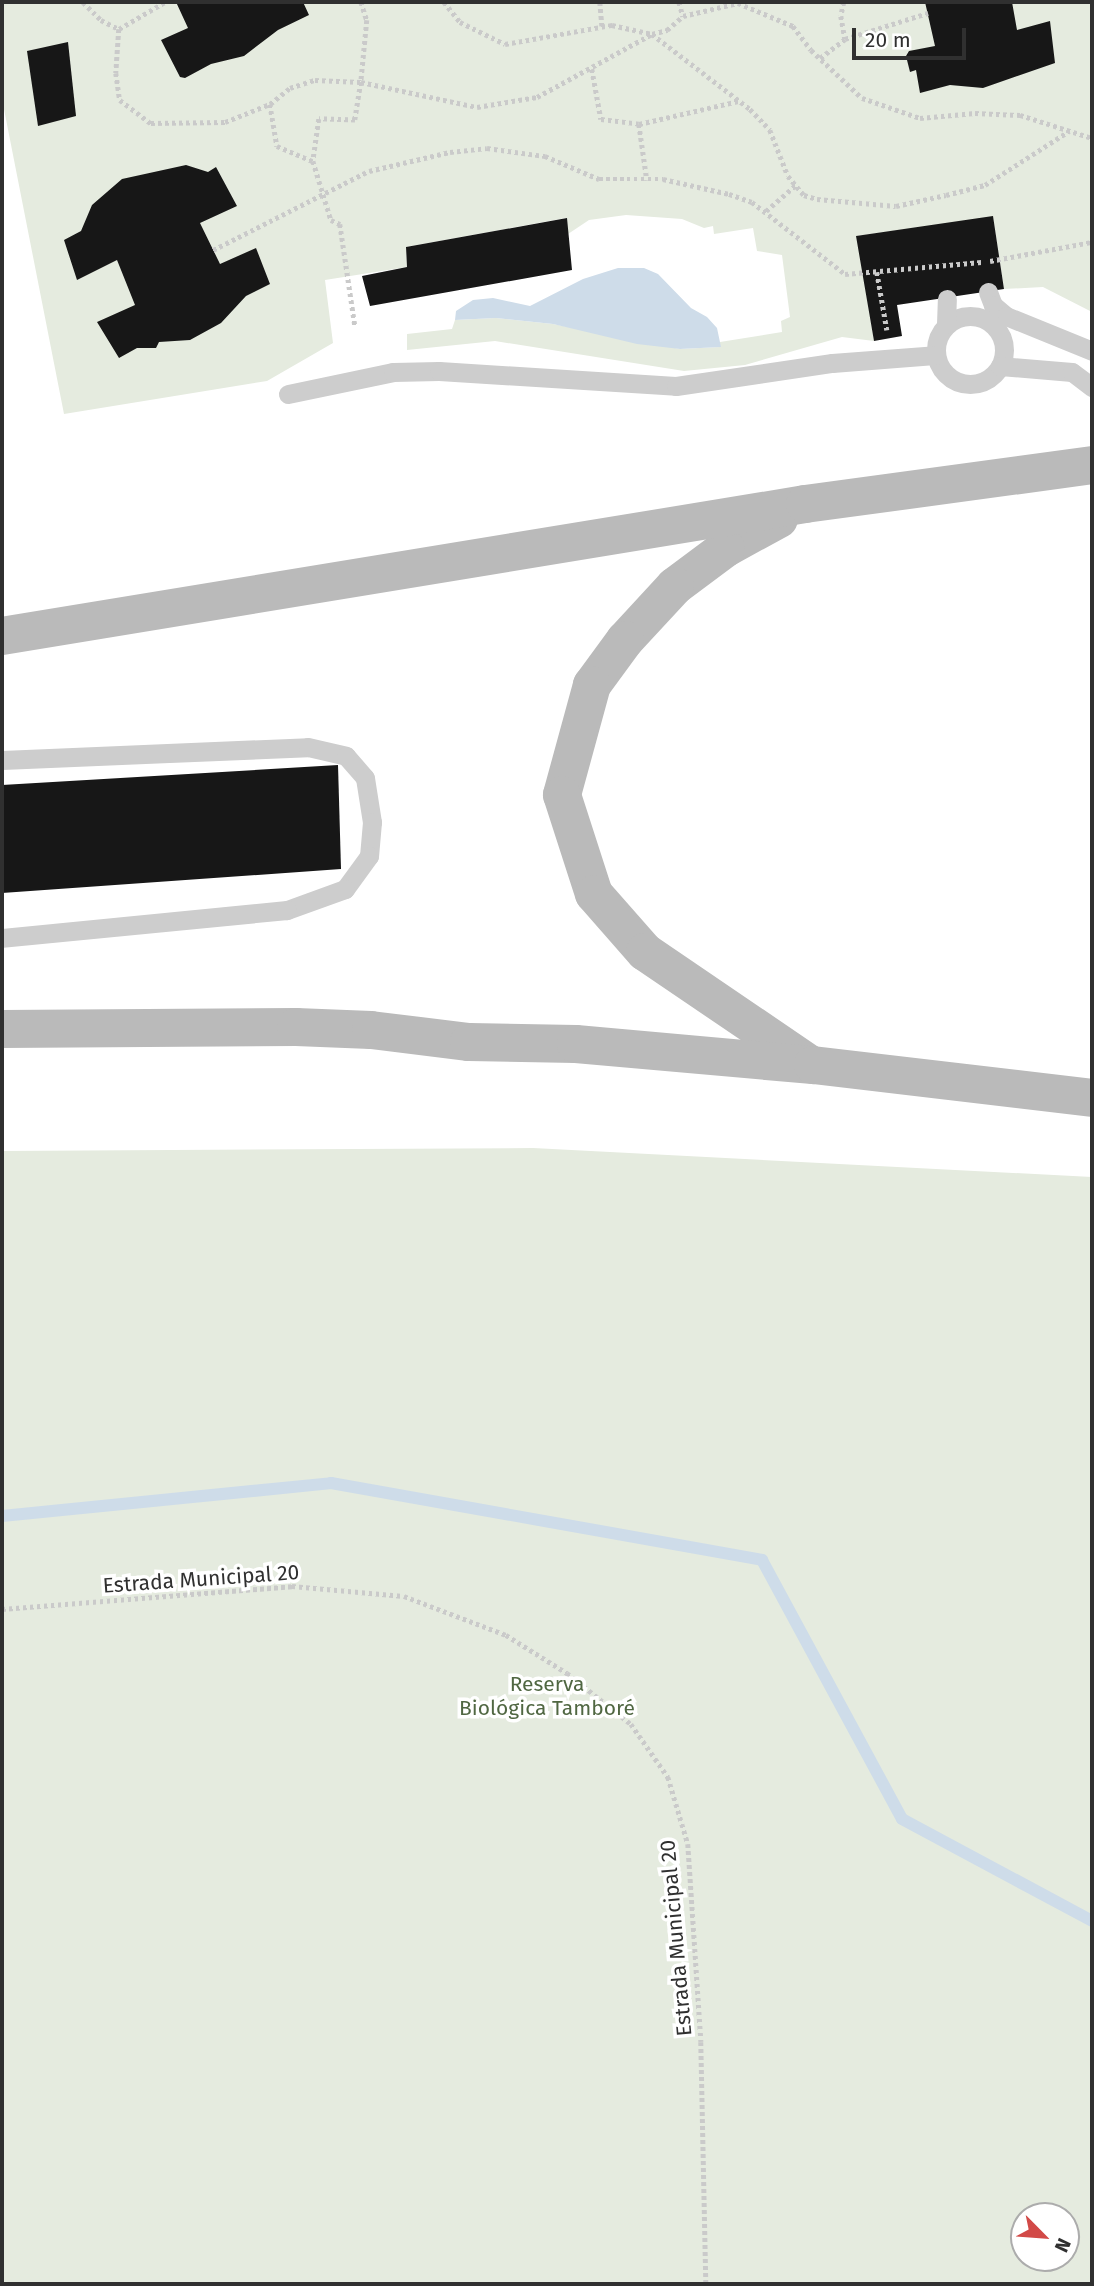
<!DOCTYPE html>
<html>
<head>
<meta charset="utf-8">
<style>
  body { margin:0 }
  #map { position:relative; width:1094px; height:2286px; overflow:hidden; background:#fff; font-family:"Fira Sans",sans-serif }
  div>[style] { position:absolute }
  .green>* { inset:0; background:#e5ebdf }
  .water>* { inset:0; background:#cedce9 }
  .stream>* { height:12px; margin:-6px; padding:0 6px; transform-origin:6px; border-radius:6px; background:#cedce9 }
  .building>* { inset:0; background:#171717 }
  .path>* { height:4.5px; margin-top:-2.25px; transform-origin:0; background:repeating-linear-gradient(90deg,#cacaca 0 3.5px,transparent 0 7px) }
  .service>* { height:19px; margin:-9.5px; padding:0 9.5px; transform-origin:9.5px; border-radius:9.5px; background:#cdcdcd }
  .service>.ring { margin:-9.5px; padding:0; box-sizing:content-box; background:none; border:19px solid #cdcdcd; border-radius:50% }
  .secondary>* { height:38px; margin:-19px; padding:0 19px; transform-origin:19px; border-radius:19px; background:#bababa }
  span { translate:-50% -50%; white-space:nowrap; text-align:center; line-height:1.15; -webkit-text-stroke:7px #fff; paint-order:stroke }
  .street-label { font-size:21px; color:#303030 }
  .park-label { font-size:21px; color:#506742 }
  .frame { position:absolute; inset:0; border:4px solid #303030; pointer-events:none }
  .north { position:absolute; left:1010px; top:2202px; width:70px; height:70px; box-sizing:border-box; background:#fff; border:2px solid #acacac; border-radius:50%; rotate:115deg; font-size:19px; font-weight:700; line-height:28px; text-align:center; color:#303030 }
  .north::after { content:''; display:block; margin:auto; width:24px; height:32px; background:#d24947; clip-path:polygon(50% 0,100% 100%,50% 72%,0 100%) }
  .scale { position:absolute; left:852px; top:28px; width:114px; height:32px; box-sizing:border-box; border:4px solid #303030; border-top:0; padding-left:9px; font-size:21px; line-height:24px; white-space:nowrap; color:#303030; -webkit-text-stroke:5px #fff; paint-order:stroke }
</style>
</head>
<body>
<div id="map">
  <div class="green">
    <div style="clip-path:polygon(2px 2px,1092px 2px,1092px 312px,1043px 287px,1004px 289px,993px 217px,857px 236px,874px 341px,842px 337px,745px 365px,684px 371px,495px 341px,407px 350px,407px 334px,452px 329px,455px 320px,496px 318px,553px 324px,680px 349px,720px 347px,720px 342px,782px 332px,781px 321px,790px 317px,782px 255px,757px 251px,753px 228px,714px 234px,713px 226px,704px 228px,682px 219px,626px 215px,589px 220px,568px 234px,566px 218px,406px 247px,407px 267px,325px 280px,333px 343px,267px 381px,64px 414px,2px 99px)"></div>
    <div style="clip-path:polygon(evenodd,533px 1148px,1092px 1177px,1092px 2284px,2px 2284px,2px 1151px,533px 1148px,1066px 2216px,1066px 2258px,1024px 2258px,1024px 2216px,1066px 2216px)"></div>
  </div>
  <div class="water">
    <div style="clip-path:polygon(618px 268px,644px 268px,658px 274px,691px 308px,707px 317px,717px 328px,721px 347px,680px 349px,637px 344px,553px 324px,496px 318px,455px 320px,456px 311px,473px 300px,493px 298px,530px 306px,583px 279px)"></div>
  </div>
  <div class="stream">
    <div style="left:2px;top:1516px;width:331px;rotate:-5.7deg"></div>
    <div style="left:331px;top:1483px;width:438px;rotate:10.1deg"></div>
    <div style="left:762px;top:1560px;width:294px;rotate:61.6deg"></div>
    <div style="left:902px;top:1819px;width:216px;rotate:28.2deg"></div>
  </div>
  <div class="building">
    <div style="clip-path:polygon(176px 2px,303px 2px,309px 15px,278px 30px,244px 56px,211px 64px,185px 78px,180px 77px,161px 40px,188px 28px)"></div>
    <div style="clip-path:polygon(925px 2px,1012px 2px,1017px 30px,1050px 21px,1055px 63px,983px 88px,950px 85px,920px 93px,916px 70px,910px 72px,906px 56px,909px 51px,935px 46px)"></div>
    <div style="clip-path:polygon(68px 42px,76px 116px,38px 126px,27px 51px)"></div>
    <div style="clip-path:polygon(186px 165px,208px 172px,216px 167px,237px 206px,200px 223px,220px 264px,256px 248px,270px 284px,246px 296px,221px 323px,190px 340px,159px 342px,156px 348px,137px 348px,119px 358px,97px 322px,135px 305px,117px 260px,77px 280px,64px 240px,81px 231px,92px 205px,122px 179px)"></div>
    <div style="clip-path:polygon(993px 216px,1004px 289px,897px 305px,902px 336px,874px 341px,856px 236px)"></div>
    <div style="clip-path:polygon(567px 218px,572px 270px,370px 306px,362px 276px,407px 267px,406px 247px)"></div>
    <div style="clip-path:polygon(338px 765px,341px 869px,2px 893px,2px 785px)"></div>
  </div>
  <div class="path">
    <div style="left:83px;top:2px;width:25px;rotate:45deg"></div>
    <div style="left:101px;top:20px;width:20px;rotate:27deg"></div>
    <div style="left:119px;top:29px;width:44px;rotate:93.9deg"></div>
    <div style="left:116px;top:73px;width:27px;rotate:82deg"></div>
    <div style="left:120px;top:100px;width:39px;rotate:37deg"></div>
    <div style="left:151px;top:123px;width:74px;rotate:-0.8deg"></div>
    <div style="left:225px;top:122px;width:48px;rotate:-21.8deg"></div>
    <div style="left:270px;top:104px;width:43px;rotate:80.5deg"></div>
    <div style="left:277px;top:146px;width:39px;rotate:23deg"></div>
    <div style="left:313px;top:161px;width:62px;rotate:73deg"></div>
    <div style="left:331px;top:220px;width:10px;rotate:24deg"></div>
    <div style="left:340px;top:224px;width:103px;rotate:81.6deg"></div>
    <div style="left:361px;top:2px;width:19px;rotate:72deg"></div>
    <div style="left:367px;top:20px;width:62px;rotate:95.5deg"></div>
    <div style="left:361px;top:82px;width:119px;rotate:12.2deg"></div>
    <div style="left:477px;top:107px;width:61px;rotate:-9.5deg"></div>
    <div style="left:537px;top:97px;width:131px;rotate:-28.7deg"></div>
    <div style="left:652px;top:34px;width:123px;rotate:37.4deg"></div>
    <div style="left:750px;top:109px;width:29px;rotate:46deg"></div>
    <div style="left:770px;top:130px;width:49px;rotate:68.6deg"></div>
    <div style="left:788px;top:176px;width:25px;rotate:50deg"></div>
    <div style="left:804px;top:195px;width:14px;rotate:17deg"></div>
    <div style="left:817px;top:199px;width:79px;rotate:5.1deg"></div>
    <div style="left:896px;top:206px;width:51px;rotate:-12.4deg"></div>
    <div style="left:946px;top:195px;width:40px;rotate:-14.4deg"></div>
    <div style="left:985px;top:185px;width:100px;rotate:-32.7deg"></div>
    <div style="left:444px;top:2px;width:26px;rotate:51deg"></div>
    <div style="left:460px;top:22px;width:50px;rotate:26.1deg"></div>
    <div style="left:505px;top:44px;width:109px;rotate:-10.1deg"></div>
    <div style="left:612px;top:25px;width:41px;rotate:12.7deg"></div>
    <div style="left:652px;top:34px;width:16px;rotate:-15deg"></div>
    <div style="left:667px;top:30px;width:21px;rotate:-41deg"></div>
    <div style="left:683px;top:16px;width:57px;rotate:-13.3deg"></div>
    <div style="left:738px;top:3px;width:60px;rotate:22.7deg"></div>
    <div style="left:793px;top:26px;width:30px;rotate:53deg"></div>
    <div style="left:811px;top:50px;width:70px;rotate:43.3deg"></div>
    <div style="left:862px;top:98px;width:61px;rotate:19deg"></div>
    <div style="left:920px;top:118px;width:55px;rotate:-5.2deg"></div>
    <div style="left:975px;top:113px;width:45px;rotate:2.5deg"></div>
    <div style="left:1020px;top:115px;width:76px;rotate:17.7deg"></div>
    <div style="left:600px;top:2px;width:24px;rotate:85deg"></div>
    <div style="left:679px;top:2px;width:15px;rotate:74deg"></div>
    <div style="left:844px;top:2px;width:14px;rotate:102deg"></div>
    <div style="left:841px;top:16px;width:23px;rotate:80deg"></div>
    <div style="left:1092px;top:2px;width:1px;rotate:90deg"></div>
    <div style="left:119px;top:29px;width:53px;rotate:-30.4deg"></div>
    <div style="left:820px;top:58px;width:31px;rotate:-37deg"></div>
    <div style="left:845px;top:39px;width:87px;rotate:-17.4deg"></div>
    <div style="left:592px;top:69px;width:51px;rotate:79.8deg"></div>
    <div style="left:601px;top:119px;width:38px;rotate:7deg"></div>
    <div style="left:639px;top:124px;width:57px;rotate:81.9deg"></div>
    <div style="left:270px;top:104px;width:26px;rotate:-39deg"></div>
    <div style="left:290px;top:88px;width:26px;rotate:-18deg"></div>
    <div style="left:315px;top:80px;width:46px;rotate:2.5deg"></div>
    <div style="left:361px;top:82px;width:38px;rotate:99deg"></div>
    <div style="left:355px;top:120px;width:36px;rotate:-178deg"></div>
    <div style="left:319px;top:119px;width:42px;rotate:98.1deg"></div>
    <div style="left:639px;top:124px;width:103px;rotate:-13deg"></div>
    <div style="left:766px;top:211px;width:40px;rotate:-41deg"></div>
    <div style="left:213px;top:250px;width:175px;rotate:-26.9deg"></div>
    <div style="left:369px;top:171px;width:83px;rotate:-13.2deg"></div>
    <div style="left:450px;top:152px;width:37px;rotate:-6deg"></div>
    <div style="left:487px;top:148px;width:59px;rotate:7.9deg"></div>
    <div style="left:545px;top:156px;width:59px;rotate:23.1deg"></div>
    <div style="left:599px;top:179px;width:64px"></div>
    <div style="left:663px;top:179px;width:68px;rotate:12.8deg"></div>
    <div style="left:729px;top:194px;width:24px;rotate:19deg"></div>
    <div style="left:752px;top:202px;width:118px;rotate:37.7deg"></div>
    <div style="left:845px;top:274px;width:137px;rotate:-5deg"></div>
    <div style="left:990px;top:261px;width:104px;rotate:-10.6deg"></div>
    <div style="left:877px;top:272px;width:59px;rotate:80.2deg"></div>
    <div style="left:2px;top:1609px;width:291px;rotate:-4.5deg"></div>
    <div style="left:292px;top:1586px;width:112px;rotate:5.1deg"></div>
    <div style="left:404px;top:1596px;width:109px;rotate:20.9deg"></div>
    <div style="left:506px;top:1635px;width:72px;rotate:31.9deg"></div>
    <div style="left:567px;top:1673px;width:82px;rotate:38.6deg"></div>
    <div style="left:631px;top:1724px;width:65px;rotate:55.1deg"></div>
    <div style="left:668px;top:1777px;width:70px;rotate:73.4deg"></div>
    <div style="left:688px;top:1844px;width:198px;rotate:86.2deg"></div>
    <div style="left:701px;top:2042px;width:242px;rotate:88.8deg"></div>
  </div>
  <div class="service">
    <div style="left:988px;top:292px;width:14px;rotate:69deg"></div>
    <div style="left:993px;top:305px;width:17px;rotate:40deg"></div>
    <div style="left:1006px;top:316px;width:93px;rotate:22.1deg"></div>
    <div class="ring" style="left:936px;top:316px;width:49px;height:49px"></div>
    <div style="left:946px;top:324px;width:25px;rotate:-88deg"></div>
    <div style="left:1000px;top:366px;width:72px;rotate:4.8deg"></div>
    <div style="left:1072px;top:372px;width:25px;rotate:37deg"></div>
    <div style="left:288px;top:394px;width:107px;rotate:-11.8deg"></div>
    <div style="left:393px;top:372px;width:46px;rotate:-1.2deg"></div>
    <div style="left:439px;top:371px;width:237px;rotate:3.6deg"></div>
    <div style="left:676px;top:386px;width:158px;rotate:-8.4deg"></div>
    <div style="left:832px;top:363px;width:103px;rotate:-4.4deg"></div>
    <div style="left:2px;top:760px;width:306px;rotate:-2.4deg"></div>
    <div style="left:308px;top:747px;width:39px;rotate:13deg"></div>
    <div style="left:346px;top:756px;width:29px;rotate:49deg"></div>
    <div style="left:365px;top:778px;width:45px;rotate:81deg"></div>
    <div style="left:372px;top:822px;width:34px;rotate:95deg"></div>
    <div style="left:369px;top:856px;width:41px;rotate:126deg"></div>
    <div style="left:345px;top:889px;width:62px;rotate:160.1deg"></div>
    <div style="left:287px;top:910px;width:286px;rotate:174.4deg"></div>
  </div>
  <div class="secondary">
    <div style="left:779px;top:519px;width:60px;rotate:151.3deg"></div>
    <div style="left:726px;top:548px;width:64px;rotate:143.3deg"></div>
    <div style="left:675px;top:586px;width:74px;rotate:132.8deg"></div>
    <div style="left:625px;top:640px;width:56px;rotate:126.3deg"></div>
    <div style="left:592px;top:685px;width:114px;rotate:105.3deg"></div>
    <div style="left:562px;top:795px;width:104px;rotate:72.1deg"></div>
    <div style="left:594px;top:894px;width:77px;rotate:48.7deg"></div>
    <div style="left:645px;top:952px;width:199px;rotate:34.2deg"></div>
    <div style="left:2px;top:636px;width:814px;rotate:-9.33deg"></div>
    <div style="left:805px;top:504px;width:290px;rotate:-7.7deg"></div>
    <div style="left:2px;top:1029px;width:294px;rotate:-0.4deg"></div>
    <div style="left:296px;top:1027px;width:75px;rotate:2.3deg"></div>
    <div style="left:371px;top:1030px;width:99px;rotate:7deg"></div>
    <div style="left:469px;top:1042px;width:107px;rotate:1.1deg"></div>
    <div style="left:576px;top:1044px;width:238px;rotate:5.1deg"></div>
    <div style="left:813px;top:1065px;width:281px;rotate:6.7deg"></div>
  </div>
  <div class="street-label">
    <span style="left:201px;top:1579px;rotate:-4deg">Estrada Municipal 20</span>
    <span style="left:676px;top:1938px;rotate:-95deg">Estrada Municipal 20</span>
  </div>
  <div class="park-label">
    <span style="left:547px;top:1696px">Reserva<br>Biológica Tamboré</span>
  </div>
  <div class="frame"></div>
  <div class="north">N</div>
  <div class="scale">20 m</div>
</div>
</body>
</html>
